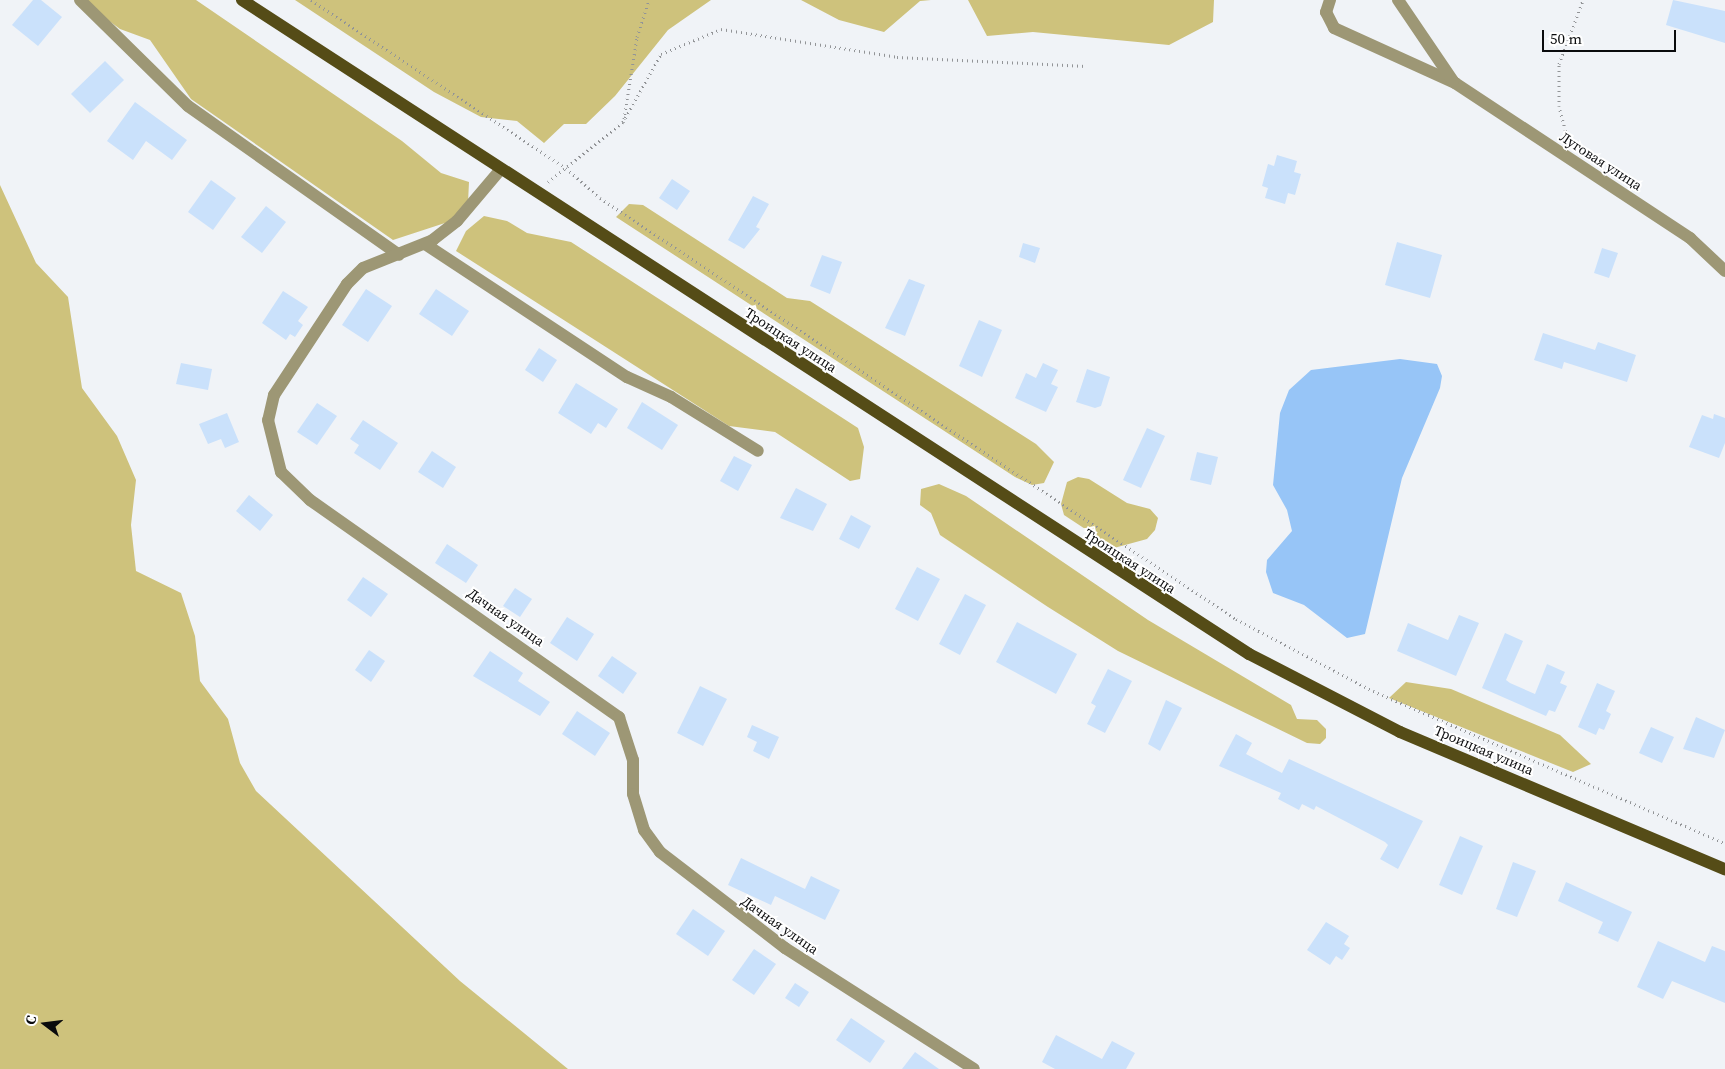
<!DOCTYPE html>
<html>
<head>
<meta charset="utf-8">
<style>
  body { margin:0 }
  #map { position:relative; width:1725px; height:1069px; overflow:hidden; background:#f0f3f7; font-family:"Source Serif 4",serif }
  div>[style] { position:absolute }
  .green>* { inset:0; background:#cec27c }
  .water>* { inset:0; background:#97c5f7 }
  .building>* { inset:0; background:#cae1fb }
  .path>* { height:3px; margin-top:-1.5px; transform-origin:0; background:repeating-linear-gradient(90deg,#929497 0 1px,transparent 0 5px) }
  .minor>* { height:12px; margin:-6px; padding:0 6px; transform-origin:6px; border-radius:6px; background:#9d9775 }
  .major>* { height:12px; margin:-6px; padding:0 6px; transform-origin:6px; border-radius:6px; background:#554c17 }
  span { translate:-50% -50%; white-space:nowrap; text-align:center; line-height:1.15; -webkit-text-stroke:4px #fff; paint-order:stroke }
  .street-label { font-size:14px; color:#0a0b0d }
  .north { position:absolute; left:20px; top:999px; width:50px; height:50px; -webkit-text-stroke:4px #fff; paint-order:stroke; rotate:285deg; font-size:14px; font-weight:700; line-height:20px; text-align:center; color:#0a0b0d }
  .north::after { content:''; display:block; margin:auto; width:18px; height:22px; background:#0a0b0d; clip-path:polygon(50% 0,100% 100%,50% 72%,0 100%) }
  .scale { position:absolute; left:1542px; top:30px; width:134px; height:22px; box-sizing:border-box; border:2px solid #0a0b0d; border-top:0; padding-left:6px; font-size:15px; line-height:18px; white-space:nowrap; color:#0a0b0d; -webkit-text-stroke:4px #fff; paint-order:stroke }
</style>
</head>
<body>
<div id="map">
  <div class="green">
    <div style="clip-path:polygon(81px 0,196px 0,402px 141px,441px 173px,469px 182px,468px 203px,448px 222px,393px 240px,191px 99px,150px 40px,120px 29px)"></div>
    <div style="clip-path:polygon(295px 0,711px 0,668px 30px,615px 96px,586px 124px,564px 124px,544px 143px,517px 121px,481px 117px,434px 92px)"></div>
    <div style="clip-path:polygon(801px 0,931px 0,920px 1px,884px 32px,839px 20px)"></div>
    <div style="clip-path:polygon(968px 0,1214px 0,1213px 22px,1169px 45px,1033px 32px,987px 36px)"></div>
    <div style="clip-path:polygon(0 185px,36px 263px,68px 297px,82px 388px,117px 436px,136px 480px,131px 525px,136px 571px,181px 593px,195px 636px,200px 681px,228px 719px,240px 763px,256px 791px,460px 981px,568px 1069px,0 1069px)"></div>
    <div style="clip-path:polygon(629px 204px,643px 205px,787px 298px,810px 301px,1036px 444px,1054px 462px,1044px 483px,1032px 485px,1015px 477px,616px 217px)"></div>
    <div style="clip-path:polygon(484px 216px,507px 221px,527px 233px,571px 242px,858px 428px,864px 447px,860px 479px,850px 481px,775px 432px,729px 426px,456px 251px,466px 231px)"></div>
    <div style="clip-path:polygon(1078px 477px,1089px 479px,1127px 503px,1150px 509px,1158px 518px,1155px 530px,1147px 539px,1114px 548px,1064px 515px,1061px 504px,1067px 482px)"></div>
    <div style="clip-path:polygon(939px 484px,966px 496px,1148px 620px,1291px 705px,1297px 719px,1317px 720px,1326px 729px,1326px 738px,1320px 744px,1307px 743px,1118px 651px,1048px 607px,940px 535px,931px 513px,920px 505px,921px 489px)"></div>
    <div style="clip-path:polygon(1406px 682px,1451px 689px,1560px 735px,1591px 764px,1573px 772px,1389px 698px)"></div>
  </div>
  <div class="water">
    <div style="clip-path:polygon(1400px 359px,1437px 364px,1442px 376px,1440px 388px,1402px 478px,1365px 634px,1347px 638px,1304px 605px,1273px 593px,1266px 572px,1267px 560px,1292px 531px,1287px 510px,1273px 485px,1280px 413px,1289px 390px,1311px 370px)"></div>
  </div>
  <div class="building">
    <div style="clip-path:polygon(33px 0,41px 0,62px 17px,38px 46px,12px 25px)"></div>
    <div style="clip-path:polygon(1673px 0,1725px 11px,1725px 43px,1666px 25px)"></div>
    <div style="clip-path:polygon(105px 61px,124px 80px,90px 113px,71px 94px)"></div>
    <div style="clip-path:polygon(135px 102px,187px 140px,172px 160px,146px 141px,133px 160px,107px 141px)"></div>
    <div style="clip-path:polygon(1277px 155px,1297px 161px,1294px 172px,1301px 174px,1295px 195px,1288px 193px,1285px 204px,1265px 198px,1268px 188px,1262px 186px,1268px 164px,1274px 166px)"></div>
    <div style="clip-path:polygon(672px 179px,690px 191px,677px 210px,659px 198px)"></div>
    <div style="clip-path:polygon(211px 180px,236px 198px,213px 230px,188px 212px)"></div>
    <div style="clip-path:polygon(753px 196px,769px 204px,756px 227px,760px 229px,744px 249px,728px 240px)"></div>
    <div style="clip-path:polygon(266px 206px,286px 222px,262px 253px,241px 237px)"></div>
    <div style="clip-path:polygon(1397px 242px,1442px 255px,1430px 298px,1385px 285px)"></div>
    <div style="clip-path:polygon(1023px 243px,1040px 248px,1035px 263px,1019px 257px)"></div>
    <div style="clip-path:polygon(1602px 248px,1618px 253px,1609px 278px,1594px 273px)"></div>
    <div style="clip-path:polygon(822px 255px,842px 262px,830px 294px,810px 286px)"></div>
    <div style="clip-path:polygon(909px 279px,925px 285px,905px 336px,885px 328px)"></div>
    <div style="clip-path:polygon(366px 289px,392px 306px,368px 342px,342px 325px)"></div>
    <div style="clip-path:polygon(436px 289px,469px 311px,452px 336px,419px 314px)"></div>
    <div style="clip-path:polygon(283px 291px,308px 307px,298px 321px,303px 325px,295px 337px,290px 334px,286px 340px,262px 323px)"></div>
    <div style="clip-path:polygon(979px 320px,1002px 330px,982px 377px,959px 366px)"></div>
    <div style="clip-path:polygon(1543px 333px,1595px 350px,1598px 342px,1636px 355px,1627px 382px,1564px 362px,1562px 369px,1534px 360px)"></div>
    <div style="clip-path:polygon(539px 348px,557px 360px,543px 382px,525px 370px)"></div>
    <div style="clip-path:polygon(181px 363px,212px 369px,208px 390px,176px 384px)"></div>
    <div style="clip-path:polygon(1043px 363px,1058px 370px,1051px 384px,1058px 387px,1046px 412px,1015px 398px,1026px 373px,1036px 378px)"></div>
    <div style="clip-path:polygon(1087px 369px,1110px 377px,1101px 406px,1095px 408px,1076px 402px)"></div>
    <div style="clip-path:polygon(576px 383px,618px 409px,606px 428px,598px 423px,591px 434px,558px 413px)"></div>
    <div style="clip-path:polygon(642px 402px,678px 425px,662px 450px,627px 428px)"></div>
    <div style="clip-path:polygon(317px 403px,337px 416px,317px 445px,297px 432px)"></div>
    <div style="clip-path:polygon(227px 413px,239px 442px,225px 448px,221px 439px,208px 444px,199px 424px)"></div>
    <div style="clip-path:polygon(1714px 414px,1725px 418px,1725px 443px,1719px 458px,1689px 447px,1702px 415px,1713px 419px)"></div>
    <div style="clip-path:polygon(363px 420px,398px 443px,380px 470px,354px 453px,359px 445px,350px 439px)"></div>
    <div style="clip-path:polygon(1147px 428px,1165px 436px,1141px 488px,1123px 480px)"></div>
    <div style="clip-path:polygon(432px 451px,456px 467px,443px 488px,418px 472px)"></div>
    <div style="clip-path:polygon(1197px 452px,1218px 457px,1211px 485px,1190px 480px)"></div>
    <div style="clip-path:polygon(734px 456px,752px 465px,738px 491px,720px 481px)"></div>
    <div style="clip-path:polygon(796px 488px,827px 504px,813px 531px,780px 518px)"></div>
    <div style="clip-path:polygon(249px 495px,273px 515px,260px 531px,236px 511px)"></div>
    <div style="clip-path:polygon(851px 515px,871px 526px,859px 549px,839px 539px)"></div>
    <div style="clip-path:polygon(447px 544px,478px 565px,466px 583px,435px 563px)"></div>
    <div style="clip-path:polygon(917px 567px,940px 579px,918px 621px,895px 609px)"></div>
    <div style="clip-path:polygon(363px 577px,388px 594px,371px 617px,347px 600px)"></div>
    <div style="clip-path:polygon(515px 588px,532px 599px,520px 617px,503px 606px)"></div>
    <div style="clip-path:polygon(965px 594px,986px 605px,960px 655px,939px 644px)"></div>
    <div style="clip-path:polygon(1459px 615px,1479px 623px,1456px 676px,1397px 651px,1408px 623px,1448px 640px)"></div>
    <div style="clip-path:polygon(567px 617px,594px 634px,577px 661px,550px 643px)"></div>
    <div style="clip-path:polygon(1017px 622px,1077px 654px,1056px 694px,996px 662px)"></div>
    <div style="clip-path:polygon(1505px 633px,1523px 641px,1506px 680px,1510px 683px,1535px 694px,1547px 664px,1565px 672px,1560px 683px,1567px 686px,1555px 712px,1549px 710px,1546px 716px,1482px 688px)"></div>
    <div style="clip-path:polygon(369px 650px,385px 661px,371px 682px,355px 670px)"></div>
    <div style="clip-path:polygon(490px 651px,523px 673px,518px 681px,550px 702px,540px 716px,473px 676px)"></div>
    <div style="clip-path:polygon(612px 656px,637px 673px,623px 694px,598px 676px)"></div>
    <div style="clip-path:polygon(1108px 669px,1132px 681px,1105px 733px,1087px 724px,1096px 706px,1091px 703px)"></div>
    <div style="clip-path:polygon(1597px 683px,1615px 691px,1606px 711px,1611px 714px,1604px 730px,1599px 728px,1596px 735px,1578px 727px)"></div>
    <div style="clip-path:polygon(700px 686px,727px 699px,703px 746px,677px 733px)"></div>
    <div style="clip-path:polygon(1166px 700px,1182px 708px,1160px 751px,1148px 744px)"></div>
    <div style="clip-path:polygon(577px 711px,610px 733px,595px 756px,562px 734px)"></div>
    <div style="clip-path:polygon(1696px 717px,1725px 730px,1714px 758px,1683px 749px)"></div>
    <div style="clip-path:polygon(752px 725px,779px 737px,769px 759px,753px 751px,757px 742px,747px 737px)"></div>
    <div style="clip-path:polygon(1651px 727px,1674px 737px,1662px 763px,1639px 753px)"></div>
    <div style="clip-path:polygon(1236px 734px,1252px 743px,1246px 754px,1282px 773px,1289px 759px,1423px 821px,1398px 869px,1380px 859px,1388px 845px,1385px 842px,1316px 806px,1314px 810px,1302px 804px,1299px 810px,1278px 799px,1281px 793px,1219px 766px)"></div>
    <div style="clip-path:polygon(1460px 836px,1483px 846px,1462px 895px,1439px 885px)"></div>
    <div style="clip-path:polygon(741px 858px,805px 889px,811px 876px,840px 890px,825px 920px,775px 896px,771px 905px,728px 885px)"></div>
    <div style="clip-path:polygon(1513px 862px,1536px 871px,1517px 917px,1496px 909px)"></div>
    <div style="clip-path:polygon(1566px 882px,1632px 912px,1618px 942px,1598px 933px,1603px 922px,1558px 901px)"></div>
    <div style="clip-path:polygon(693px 909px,725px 931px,708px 956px,676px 934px)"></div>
    <div style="clip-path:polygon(1326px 922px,1349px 936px,1344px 944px,1350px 948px,1342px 960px,1336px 956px,1330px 965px,1307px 950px)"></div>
    <div style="clip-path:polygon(1658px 941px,1705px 962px,1712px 946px,1725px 951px,1725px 1003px,1672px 981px,1663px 999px,1637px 987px)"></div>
    <div style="clip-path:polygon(754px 949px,776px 964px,754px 995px,732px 980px)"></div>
    <div style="clip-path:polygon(795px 983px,809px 992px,799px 1007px,785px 998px)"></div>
    <div style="clip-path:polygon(851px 1018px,885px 1041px,870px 1063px,836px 1040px)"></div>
    <div style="clip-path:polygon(1056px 1035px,1102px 1059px,1112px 1041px,1135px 1053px,1126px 1069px,1055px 1069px,1042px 1062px)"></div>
    <div style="clip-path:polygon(915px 1052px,939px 1069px,902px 1069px)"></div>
  </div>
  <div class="path">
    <div style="left:311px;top:0;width:305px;rotate:33.4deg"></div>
    <div style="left:566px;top:168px;width:45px;rotate:41.4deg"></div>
    <div style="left:600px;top:198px;width:763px;rotate:33.5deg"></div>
    <div style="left:1236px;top:619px;width:155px;rotate:27.7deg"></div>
    <div style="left:1373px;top:691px;width:383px;rotate:23.4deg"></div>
    <div style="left:624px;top:119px;width:83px;rotate:-81deg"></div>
    <div style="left:637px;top:37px;width:39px;rotate:-72deg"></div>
    <div style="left:1568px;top:140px;width:35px;rotate:-105deg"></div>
    <div style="left:1559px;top:106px;width:42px;rotate:-90deg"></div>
    <div style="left:1559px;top:64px;width:68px;rotate:-69.4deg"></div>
    <div style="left:548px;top:182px;width:96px;rotate:-38.7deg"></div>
    <div style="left:623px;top:122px;width:78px;rotate:-60.8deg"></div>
    <div style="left:661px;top:54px;width:65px;rotate:-22.6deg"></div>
    <div style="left:721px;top:29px;width:178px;rotate:9deg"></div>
    <div style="left:897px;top:57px;width:189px;rotate:2.7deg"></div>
  </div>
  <div class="minor">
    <div style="left:80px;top:0;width:151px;rotate:44.5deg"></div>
    <div style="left:188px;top:106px;width:258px;rotate:35.2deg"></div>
    <div style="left:1330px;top:0;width:13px;rotate:108deg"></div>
    <div style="left:1326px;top:12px;width:18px;rotate:63deg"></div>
    <div style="left:1334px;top:28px;width:133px;rotate:24.4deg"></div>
    <div style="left:1455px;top:83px;width:282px;rotate:33.4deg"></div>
    <div style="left:1690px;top:238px;width:48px;rotate:43.3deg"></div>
    <div style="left:1398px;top:0;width:98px;rotate:55.8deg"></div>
    <div style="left:501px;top:169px;width:68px;rotate:130.2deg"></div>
    <div style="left:457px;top:221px;width:31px;rotate:142deg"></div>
    <div style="left:433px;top:240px;width:75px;rotate:158.2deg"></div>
    <div style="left:363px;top:268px;width:23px;rotate:135deg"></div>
    <div style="left:347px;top:284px;width:133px;rotate:123.3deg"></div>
    <div style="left:274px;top:395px;width:26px;rotate:103deg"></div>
    <div style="left:268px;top:420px;width:54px;rotate:76deg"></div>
    <div style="left:281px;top:472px;width:40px;rotate:44deg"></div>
    <div style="left:310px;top:500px;width:378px;rotate:35.1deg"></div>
    <div style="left:619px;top:717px;width:45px;rotate:72deg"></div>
    <div style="left:633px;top:760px;width:34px;rotate:90deg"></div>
    <div style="left:633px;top:794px;width:38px;rotate:73deg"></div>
    <div style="left:644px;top:830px;width:27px;rotate:54deg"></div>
    <div style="left:660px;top:852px;width:158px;rotate:37.5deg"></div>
    <div style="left:785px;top:948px;width:224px;rotate:32.6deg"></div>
    <div style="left:425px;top:244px;width:242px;rotate:33.4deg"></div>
    <div style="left:627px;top:377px;width:48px;rotate:24.4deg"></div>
    <div style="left:671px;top:397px;width:102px;rotate:31.8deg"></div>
  </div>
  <div class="major">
    <div style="left:242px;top:0;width:1201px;rotate:33deg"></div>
    <div style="left:1249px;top:654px;width:170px;rotate:27.3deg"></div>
    <div style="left:1400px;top:732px;width:353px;rotate:22.9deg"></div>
  </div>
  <div class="street-label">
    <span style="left:1601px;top:161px;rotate:33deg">Луговая улица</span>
    <span style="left:791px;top:340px;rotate:33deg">Троицкая улица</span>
    <span style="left:1130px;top:561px;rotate:33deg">Троицкая улица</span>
    <span style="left:506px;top:617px;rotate:35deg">Дачная улица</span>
    <span style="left:1484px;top:750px;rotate:23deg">Троицкая улица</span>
    <span style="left:780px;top:925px;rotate:35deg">Дачная улица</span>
  </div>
  <div class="north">С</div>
  <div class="scale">50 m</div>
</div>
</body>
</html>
